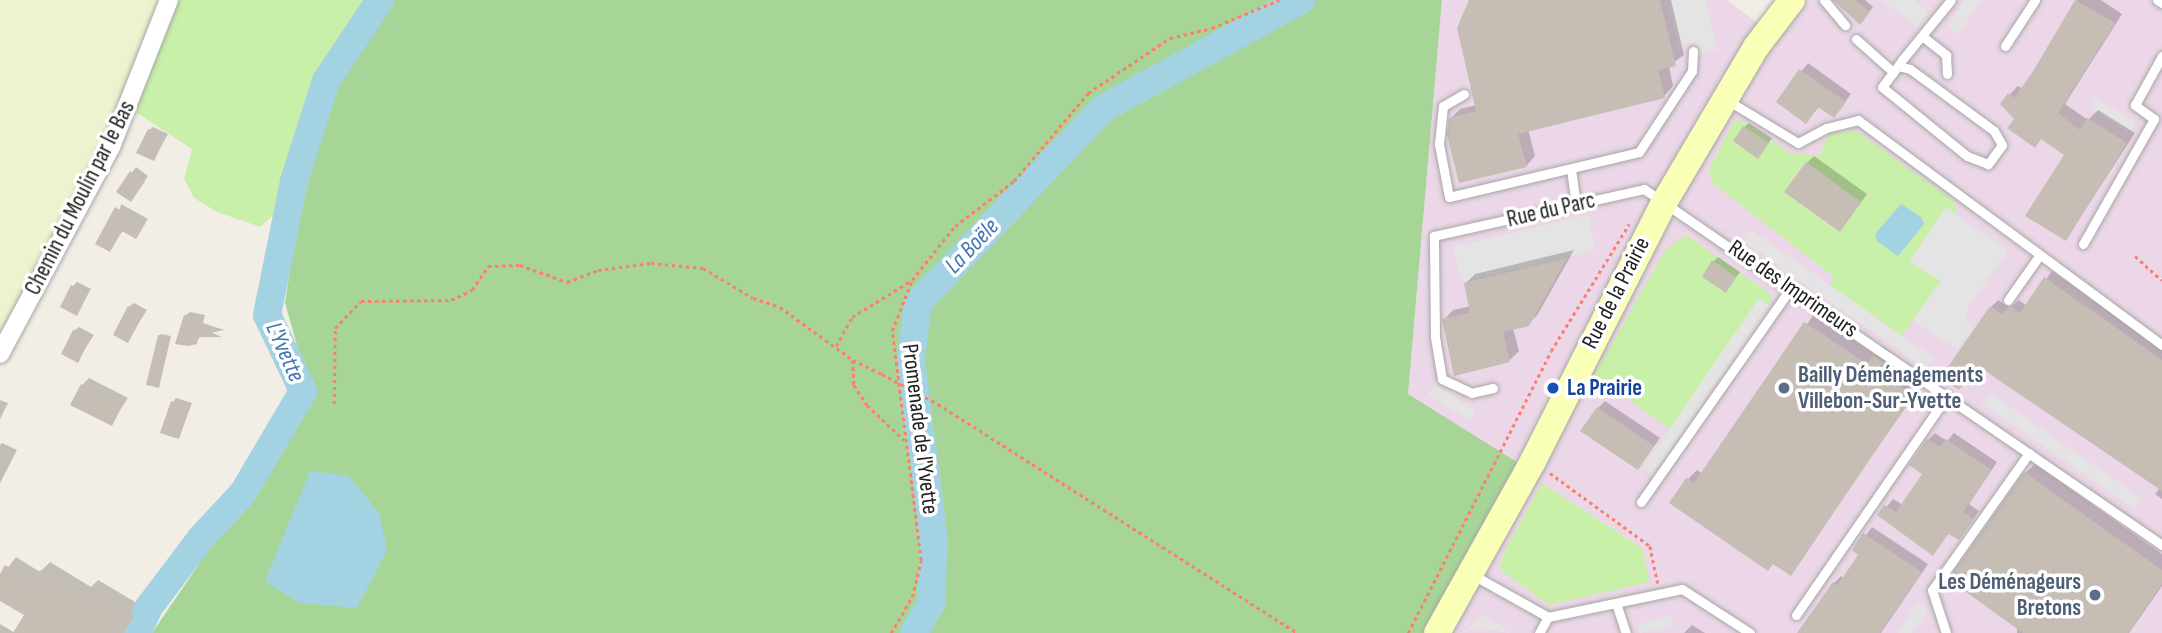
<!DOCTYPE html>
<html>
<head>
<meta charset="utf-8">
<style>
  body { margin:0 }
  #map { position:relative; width:2162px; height:633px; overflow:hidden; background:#f2eee6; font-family:"Sofia Sans Condensed",sans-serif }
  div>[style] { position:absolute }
  .industrial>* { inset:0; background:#ebd7e7 }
  .farmland>* { inset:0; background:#eef2d0 }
  .grass>* { inset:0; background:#c9f0a8 }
  .forest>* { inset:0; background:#a7d597 }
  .parking>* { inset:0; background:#e4e4e4 }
  .water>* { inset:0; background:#a3d2e3 }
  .shadow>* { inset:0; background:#0003 }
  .river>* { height:28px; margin:-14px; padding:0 14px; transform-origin:14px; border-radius:14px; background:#a3d2e3 }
  .building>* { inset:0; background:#c6beb5 }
  .path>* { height:2.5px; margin-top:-1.25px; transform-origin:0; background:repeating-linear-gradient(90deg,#ff7e6a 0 3.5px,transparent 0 7px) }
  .roads { filter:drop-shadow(0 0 2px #a7a7a7) drop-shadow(0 0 2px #a7a7a7) }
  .lane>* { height:9px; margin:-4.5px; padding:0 4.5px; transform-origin:4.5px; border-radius:4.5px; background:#fff }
  .street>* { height:18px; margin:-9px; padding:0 9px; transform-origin:9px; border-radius:9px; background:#fff }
  .secondary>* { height:26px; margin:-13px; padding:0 13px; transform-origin:13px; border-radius:13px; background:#f9ffb7 }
  .path-bridge>* { height:2.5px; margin-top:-1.25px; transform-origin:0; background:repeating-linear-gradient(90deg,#ff7e6a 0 3.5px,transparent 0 7px) }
  .dots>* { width:19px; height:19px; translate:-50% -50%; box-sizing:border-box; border:4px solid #fff; border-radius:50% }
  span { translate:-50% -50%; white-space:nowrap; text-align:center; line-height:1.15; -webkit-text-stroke:7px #fff; paint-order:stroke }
  .street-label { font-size:23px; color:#202020 }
  .service-label { font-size:23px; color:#4e5e75; font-weight:700 }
  .left { translate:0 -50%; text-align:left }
  .right { translate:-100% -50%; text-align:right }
  .transit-label { font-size:23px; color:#164399; font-weight:700 }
  .water-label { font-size:24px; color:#4075b2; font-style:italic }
</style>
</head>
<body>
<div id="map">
  <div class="industrial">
    <div style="clip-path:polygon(1442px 0,1727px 0,1778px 38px,1810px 0,2162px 0,2162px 633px,1451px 633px,1408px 394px)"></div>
  </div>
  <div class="farmland">
    <div style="clip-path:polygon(0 0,169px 0,111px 147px,0 354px)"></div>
  </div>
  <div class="grass">
    <div style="clip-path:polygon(173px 0,380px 0,326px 81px,291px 199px,260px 227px,217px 212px,194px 198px,184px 179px,192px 149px,128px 107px)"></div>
    <div style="clip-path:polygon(evenodd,1742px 120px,1790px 153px,1819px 156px,1829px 134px,1855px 130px,1954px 201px,1957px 215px,1945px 207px,1941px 281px,1902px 336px,1831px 286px,1833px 276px,1712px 183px,1709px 169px,1734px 121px,1742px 120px,1743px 126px,1768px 143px,1758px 158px,1733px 141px,1743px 126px,1742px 120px,1805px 162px,1861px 202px,1840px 232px,1784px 192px,1805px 162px)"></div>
    <div style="clip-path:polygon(1686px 235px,1772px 295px,1769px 305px,1759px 298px,1670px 429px,1594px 375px,1666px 249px)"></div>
    <div style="clip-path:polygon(1542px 483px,1643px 549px,1649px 582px,1549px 605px,1510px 577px,1499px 568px,1504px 552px)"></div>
  </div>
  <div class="forest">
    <div style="clip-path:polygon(394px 0,1442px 0,1408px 394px,1539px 476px,1451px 633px,152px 633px,312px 398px,285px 303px,297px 224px,334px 87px)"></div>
  </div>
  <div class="parking">
    <div style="clip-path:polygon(1668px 0,1706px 0,1717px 50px,1698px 54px,1695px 42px,1679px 46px)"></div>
    <div style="clip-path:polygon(1880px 0,1914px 0,1929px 11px,1918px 27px)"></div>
    <div style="clip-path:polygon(1965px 0,1981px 0,1958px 35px,1947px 27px)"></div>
    <div style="clip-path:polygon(2096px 98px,2136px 122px,2130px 132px,2090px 108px)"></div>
    <div style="clip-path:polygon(1946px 207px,2008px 251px,1968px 308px,1966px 322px,1973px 327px,1957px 349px,1913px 320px,1941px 281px,1909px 262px)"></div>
    <div style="clip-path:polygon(1588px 215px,1596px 250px,1462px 282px,1453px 247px)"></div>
    <div style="clip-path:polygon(1751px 230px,1934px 358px,1926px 369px,1744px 241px)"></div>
    <div style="clip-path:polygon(1759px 298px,1769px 305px,1653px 475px,1643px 468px)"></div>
    <div style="clip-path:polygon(1434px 384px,1476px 411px,1470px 421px,1428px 395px)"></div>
    <div style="clip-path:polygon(1990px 393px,2141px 498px,2134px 509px,1983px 404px)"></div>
    <div style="clip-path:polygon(1917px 603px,1928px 610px,1912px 633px,1897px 633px)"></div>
    <div style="clip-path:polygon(1483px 615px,1511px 633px,1474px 628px,1462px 633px)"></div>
    <div style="clip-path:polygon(1671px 615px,1674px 626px,1640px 633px,1638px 625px)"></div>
  </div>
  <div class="water">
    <div style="clip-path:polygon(1901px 204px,1921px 217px,1924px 224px,1898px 256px,1877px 241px,1875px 234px)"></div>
    <div style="clip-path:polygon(310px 471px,349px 476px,379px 513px,387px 550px,357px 608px,299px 603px,265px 581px)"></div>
  </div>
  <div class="shadow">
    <div style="clip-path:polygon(1471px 0,1671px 0,1684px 55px,1669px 66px,1673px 86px,1664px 96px,1528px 129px,1535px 156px,1526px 166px,1450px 119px,1460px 109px,1477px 105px)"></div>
    <div style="clip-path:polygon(1840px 0,1865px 0,1873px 7px,1864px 18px)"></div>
    <div style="clip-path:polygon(2077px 0,2101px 0,2122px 14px,2065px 104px,2088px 120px,2098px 110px,2135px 133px,2066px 239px,2066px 155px,2042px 138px,2035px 146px,2016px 119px,2010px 94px,2018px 86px,2023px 89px,2034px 74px)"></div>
    <div style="clip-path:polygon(1808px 63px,1851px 94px,1834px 116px,1820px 106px,1806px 121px,1778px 101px)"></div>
    <div style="clip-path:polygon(1749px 123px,1772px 138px,1762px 152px,1744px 127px)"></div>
    <div style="clip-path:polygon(153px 127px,168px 134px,154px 159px,149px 130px)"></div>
    <div style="clip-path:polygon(1814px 156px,1867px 194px,1846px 223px,1807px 163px)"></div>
    <div style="clip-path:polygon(136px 167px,148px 176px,135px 195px,119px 191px)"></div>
    <div style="clip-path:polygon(121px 204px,148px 219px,136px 237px,123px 230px,110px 250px)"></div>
    <div style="clip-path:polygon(1574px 250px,1538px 314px,1528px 324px,1513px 328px,1519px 351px,1509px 361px,1444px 320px,1453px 310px,1471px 306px,1465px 284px,1475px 274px)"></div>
    <div style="clip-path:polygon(1718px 257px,1740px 272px,1726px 291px,1713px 262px)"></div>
    <div style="clip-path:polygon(2052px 271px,2162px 349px,2162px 499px,2155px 494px,2160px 488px,1991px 307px,1998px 300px,2010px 308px,2019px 300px,2027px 306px)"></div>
    <div style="clip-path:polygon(77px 282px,91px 289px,76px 314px,73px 286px)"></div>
    <div style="clip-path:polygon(134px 303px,147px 310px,127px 341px,129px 307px)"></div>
    <div style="clip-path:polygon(190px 312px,205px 315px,203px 323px,224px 330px,201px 335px,196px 343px,185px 316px)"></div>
    <div style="clip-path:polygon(1814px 314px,1876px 355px,1884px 347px,1891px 352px,1886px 361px,1921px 385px,1791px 573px,1688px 479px,1697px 470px,1703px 474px)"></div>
    <div style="clip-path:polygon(79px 327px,94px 335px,77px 361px,74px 331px)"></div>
    <div style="clip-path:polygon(161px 334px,171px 336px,159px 386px,159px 336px)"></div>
    <div style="clip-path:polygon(89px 378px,128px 398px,111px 424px,82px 385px)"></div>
    <div style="clip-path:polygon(176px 398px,192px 403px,179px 437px,173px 402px)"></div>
    <div style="clip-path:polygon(0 400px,8px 403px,0 419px)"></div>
    <div style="clip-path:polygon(1605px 401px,1660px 438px,1638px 468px,1598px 408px)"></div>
    <div style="clip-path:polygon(1935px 433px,1947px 441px,1954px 433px,1997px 462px,1969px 504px,1979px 511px,1965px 531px,1950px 532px,1933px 553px,1880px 515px,1893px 499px,1903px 505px,1924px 474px,1928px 440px)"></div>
    <div style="clip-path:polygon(2px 443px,17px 450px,0 483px,0 445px)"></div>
    <div style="clip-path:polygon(2035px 464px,2162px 554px,2162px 586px,2129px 633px,2017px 633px,2025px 473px)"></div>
    <div style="clip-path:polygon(1872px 527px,1928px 564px,1881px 633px,1799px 633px,1834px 583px,1841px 576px,1844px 579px,1861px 555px,1855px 550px)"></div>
    <div style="clip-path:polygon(16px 557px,40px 572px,50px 562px,91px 587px,98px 580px,142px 606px,129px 633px,15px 633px,26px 615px,0 599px,0 578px)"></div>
    <div style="clip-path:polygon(0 624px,15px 633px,0 633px)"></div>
    <div style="clip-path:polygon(1692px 625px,1705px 633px,1684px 633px)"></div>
  </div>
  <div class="river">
    <div style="left:137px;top:633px;width:29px;rotate:-65deg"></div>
    <div style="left:149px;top:607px;width:86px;rotate:-53deg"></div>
    <div style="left:201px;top:538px;width:62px;rotate:-47deg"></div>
    <div style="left:243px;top:493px;width:118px;rotate:-59.5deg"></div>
    <div style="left:303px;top:391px;width:84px;rotate:-115.3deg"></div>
    <div style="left:267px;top:315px;width:137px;rotate:-78.6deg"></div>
    <div style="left:294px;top:181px;width:105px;rotate:-72.3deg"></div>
    <div style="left:326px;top:81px;width:97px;rotate:-56.3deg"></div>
    <div style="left:914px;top:633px;width:34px;rotate:-60deg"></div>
    <div style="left:931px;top:603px;width:61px;rotate:-87.2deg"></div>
    <div style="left:934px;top:542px;width:184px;rotate:-97.2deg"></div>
    <div style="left:911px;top:359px;width:56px;rotate:-82.9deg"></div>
    <div style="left:918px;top:303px;width:269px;rotate:-46.4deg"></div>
    <div style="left:1104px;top:108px;width:225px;rotate:-28.7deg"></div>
  </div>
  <div class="building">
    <div style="clip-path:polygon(1469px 0,1660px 0,1676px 66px,1658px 70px,1665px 98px,1518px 134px,1527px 167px,1459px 183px,1447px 135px,1449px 118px,1476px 111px,1457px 28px)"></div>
    <div style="clip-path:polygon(1833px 0,1855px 0,1870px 12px,1860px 25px)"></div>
    <div style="clip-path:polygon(2075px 0,2115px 23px,2058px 113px,2080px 130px,2087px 118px,2127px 143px,2066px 241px,2025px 216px,2064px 155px,2041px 139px,2035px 148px,2007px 128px,2014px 119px,2000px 104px,2008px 93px,2014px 98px,2032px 73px)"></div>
    <div style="clip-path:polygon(1799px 69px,1846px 102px,1834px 118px,1818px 107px,1806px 124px,1776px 102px)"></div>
    <div style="clip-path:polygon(1743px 126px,1769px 143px,1758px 159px,1733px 141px)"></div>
    <div style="clip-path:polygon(148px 129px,165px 138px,154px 161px,136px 153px)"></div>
    <div style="clip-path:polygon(1806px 162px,1861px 202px,1840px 232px,1784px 192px)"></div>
    <div style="clip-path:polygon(130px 171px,145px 181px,131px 202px,116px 192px)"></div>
    <div style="clip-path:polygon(115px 207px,145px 224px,136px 239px,122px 231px,110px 252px,95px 244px)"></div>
    <div style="clip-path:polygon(1567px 258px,1529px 326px,1503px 332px,1510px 362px,1454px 376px,1442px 319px,1470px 313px,1464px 283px)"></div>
    <div style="clip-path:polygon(1712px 260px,1736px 277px,1726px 293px,1702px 277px)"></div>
    <div style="clip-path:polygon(2044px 277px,2162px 360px,2162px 491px,1978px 366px,1959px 390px,1941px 377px,1990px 306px,2002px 314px,2011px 306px,2020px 313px)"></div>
    <div style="clip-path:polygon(71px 285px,88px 294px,77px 316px,60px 307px)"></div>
    <div style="clip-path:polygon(128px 306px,143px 315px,128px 343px,113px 335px)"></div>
    <div style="clip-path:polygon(184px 315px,201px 319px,199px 327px,222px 337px,198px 337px,197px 344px,188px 346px,175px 344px)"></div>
    <div style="clip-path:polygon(1804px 322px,1867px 364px,1873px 355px,1883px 362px,1877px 371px,1913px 395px,1791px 576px,1773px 564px,1768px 571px,1669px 503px,1686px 478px,1694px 483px)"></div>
    <div style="clip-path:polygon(73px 330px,90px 339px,78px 363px,61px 354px)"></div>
    <div style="clip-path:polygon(158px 335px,170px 338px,159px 388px,146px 385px)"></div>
    <div style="clip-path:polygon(81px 384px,122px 406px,112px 426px,70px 405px)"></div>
    <div style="clip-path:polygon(171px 401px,190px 407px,179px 439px,160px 433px)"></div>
    <div style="clip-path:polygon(1597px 407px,1654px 446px,1638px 470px,1580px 431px)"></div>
    <div style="clip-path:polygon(1927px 439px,1940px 447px,1946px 439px,1991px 470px,1963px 512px,1974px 519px,1959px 540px,1948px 534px,1933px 556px,1877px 515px,1884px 505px,1896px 512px,1922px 474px,1909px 465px)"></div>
    <div style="clip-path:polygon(2024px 472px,2162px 570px,2162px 584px,2128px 633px,2023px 633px,1948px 579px)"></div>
    <div style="clip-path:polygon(1863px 533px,1922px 572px,1880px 633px,1797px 633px,1833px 582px,1837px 586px,1858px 555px,1852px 550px)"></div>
    <div style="clip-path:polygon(5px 565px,33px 582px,40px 570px,83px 595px,88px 588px,134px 616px,124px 633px,13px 633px,24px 615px,0 601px,0 574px)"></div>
  </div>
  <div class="path">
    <div style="left:2135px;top:256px;width:36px;rotate:42deg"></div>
    <div style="left:836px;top:346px;width:33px;rotate:-61deg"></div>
    <div style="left:852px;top:317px;width:70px;rotate:-31.7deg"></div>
    <div style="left:853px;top:360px;width:25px;rotate:88deg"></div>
    <div style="left:854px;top:385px;width:24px;rotate:57deg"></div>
    <div style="left:867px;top:405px;width:51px;rotate:43.4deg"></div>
    <div style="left:334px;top:404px;width:76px;rotate:-89.2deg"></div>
    <div style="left:335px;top:328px;width:37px;rotate:-46deg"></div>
    <div style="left:361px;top:301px;width:90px;rotate:-0.6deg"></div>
    <div style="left:451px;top:300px;width:23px;rotate:-25deg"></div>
    <div style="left:472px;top:290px;width:29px;rotate:-56deg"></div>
    <div style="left:488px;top:266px;width:32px;rotate:-2deg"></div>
    <div style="left:520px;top:265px;width:50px;rotate:19.9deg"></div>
    <div style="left:567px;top:282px;width:33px;rotate:-21deg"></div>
    <div style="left:598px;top:270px;width:53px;rotate:-7.5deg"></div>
    <div style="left:651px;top:263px;width:52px;rotate:5.5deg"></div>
    <div style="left:703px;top:268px;width:58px;rotate:31deg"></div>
    <div style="left:753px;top:298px;width:28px;rotate:18deg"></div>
    <div style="left:780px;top:307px;width:90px;rotate:36deg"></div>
    <div style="left:853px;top:360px;width:32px;rotate:26deg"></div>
    <div style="left:938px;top:404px;width:427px;rotate:32.5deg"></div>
    <div style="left:1550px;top:473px;width:124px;rotate:36.1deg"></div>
    <div style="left:1650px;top:546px;width:38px;rotate:78deg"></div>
    <div style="left:891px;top:633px;width:42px;rotate:-59.7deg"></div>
    <div style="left:912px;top:597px;width:38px;rotate:-76deg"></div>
    <div style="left:921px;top:560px;width:231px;rotate:-97.2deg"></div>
    <div style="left:892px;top:331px;width:55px;rotate:-68.6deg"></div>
    <div style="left:912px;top:280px;width:69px;rotate:-51.5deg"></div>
    <div style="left:955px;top:226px;width:74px;rotate:-37.3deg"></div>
    <div style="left:1014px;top:181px;width:115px;rotate:-49.9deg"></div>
    <div style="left:1088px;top:93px;width:99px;rotate:-33.9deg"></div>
    <div style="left:1170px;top:38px;width:43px;rotate:-13.4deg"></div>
    <div style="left:1212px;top:28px;width:73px;rotate:-22.7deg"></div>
    <div style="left:1408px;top:633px;width:316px;rotate:-63.1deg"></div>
    <div style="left:1551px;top:351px;width:149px;rotate:-58.4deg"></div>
  </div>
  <div class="roads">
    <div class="lane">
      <div style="left:1824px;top:0;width:33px;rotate:50deg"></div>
      <div style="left:2157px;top:0;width:6px;rotate:31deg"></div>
      <div style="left:1922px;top:36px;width:31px;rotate:38deg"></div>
      <div style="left:1946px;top:55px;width:19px;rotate:87deg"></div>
      <div style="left:1856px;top:39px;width:50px;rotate:41.7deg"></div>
      <div style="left:2005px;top:46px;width:55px;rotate:-56.9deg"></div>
      <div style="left:1898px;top:66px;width:12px;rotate:14deg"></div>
      <div style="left:1910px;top:69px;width:104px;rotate:36.4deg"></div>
      <div style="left:1994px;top:131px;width:16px;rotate:60deg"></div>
      <div style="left:2002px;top:145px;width:24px;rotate:126deg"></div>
      <div style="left:1988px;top:164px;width:22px;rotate:-159deg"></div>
      <div style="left:1967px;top:156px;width:109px;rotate:-140.9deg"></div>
      <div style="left:1882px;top:87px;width:26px;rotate:-53deg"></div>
      <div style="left:1898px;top:66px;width:7px;rotate:-56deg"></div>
      <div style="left:1902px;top:60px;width:77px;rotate:-50.8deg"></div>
      <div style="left:1464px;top:94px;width:24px;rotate:150deg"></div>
      <div style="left:1443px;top:106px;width:38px;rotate:96deg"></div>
      <div style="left:1439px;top:144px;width:54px;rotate:79.3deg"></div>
      <div style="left:1449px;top:197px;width:195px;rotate:-13.3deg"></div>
      <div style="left:1639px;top:152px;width:97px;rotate:-56.8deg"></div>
      <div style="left:1692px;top:71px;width:20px;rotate:-87deg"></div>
      <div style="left:1727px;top:100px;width:83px;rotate:31.2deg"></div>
      <div style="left:1798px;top:143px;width:32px;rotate:-28deg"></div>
      <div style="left:1826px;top:128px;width:33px;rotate:-14deg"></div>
      <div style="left:1858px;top:120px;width:378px;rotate:36.5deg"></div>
      <div style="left:1571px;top:169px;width:36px;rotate:82deg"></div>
      <div style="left:2083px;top:244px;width:144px;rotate:-60.4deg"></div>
      <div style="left:2154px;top:119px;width:24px;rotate:-144deg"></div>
      <div style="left:2135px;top:105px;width:56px;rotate:-61.1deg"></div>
      <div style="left:2008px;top:300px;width:54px;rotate:-54.8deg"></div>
      <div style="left:1493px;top:388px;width:22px;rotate:167deg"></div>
      <div style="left:1472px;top:393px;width:33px;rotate:-155deg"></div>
      <div style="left:1442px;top:379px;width:43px;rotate:-99.5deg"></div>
      <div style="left:1435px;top:337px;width:101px;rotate:-90.6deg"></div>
      <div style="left:1434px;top:236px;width:215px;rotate:-12.6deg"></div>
      <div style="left:1644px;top:189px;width:629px;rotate:34.5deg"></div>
      <div style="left:1641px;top:502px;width:261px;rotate:-55deg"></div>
      <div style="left:1473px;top:575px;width:86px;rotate:29.2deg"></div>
      <div style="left:1548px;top:617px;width:137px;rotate:-11.8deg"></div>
      <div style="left:1682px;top:589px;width:81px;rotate:32.9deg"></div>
      <div style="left:1616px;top:603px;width:32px;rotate:72deg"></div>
      <div style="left:1796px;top:615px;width:266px;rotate:-55.4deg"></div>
      <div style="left:1539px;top:633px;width:18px;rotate:-61deg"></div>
      <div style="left:1946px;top:633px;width:45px;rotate:-108deg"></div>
      <div style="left:1932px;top:590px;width:168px;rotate:-54.7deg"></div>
    </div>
    <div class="street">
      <div style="left:0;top:354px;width:235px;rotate:-61.8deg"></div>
      <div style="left:111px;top:147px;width:158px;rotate:-68.5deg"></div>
    </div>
    <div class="secondary">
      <div style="left:1437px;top:633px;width:197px;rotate:-60.8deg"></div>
      <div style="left:1533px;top:461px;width:292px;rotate:-63.1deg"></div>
      <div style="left:1665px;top:201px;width:179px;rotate:-59.4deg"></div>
      <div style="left:1756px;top:47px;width:59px;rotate:-52.5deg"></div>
    </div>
  </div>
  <div class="path-bridge">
    <div style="left:882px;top:374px;width:64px;rotate:28.2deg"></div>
  </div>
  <div class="dots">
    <div style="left:1553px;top:388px;background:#1a4fb4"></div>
    <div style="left:1784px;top:388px;background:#5c6f8a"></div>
    <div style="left:2095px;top:595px;background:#5c6f8a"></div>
  </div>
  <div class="street-label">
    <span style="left:80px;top:198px;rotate:-63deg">Chemin du Moulin par le Bas</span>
    <span style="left:1551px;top:210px;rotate:-13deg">Rue du Parc</span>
    <span style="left:1793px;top:289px;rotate:35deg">Rue des Imprimeurs</span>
    <span style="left:1616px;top:293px;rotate:-63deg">Rue de la Prairie</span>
    <span style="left:920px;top:429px;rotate:83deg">Promenade de l'Yvette</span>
  </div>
  <div class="service-label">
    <span class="left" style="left:1798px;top:388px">Bailly Déménagements<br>Villebon-Sur-Yvette</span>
    <span class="right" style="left:2081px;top:595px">Les Déménageurs<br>Bretons</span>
  </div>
  <div class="transit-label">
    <span class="left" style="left:1567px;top:388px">La Prairie</span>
  </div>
  <div class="water-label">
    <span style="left:972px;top:246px;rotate:-46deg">La Boële</span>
    <span style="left:285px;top:352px;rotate:66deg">L'Yvette</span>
  </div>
</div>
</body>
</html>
